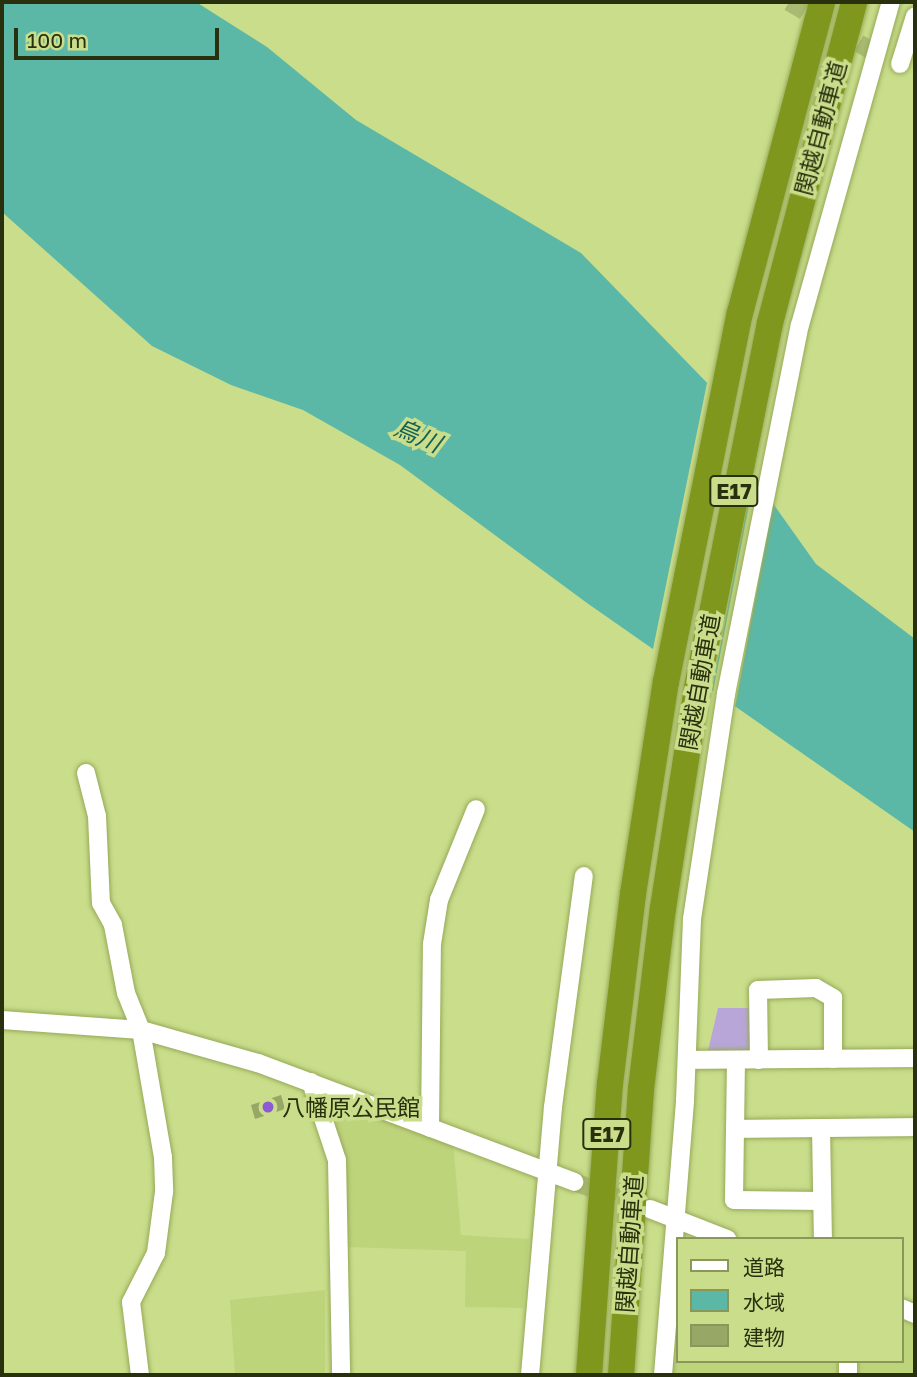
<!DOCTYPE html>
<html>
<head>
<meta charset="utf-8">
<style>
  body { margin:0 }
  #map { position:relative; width:917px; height:1377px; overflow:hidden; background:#c9dd8b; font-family:"Golos Text","Noto Sans JP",sans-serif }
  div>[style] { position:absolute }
  .built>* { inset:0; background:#bed47b }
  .green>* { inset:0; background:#b8a6d9 }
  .water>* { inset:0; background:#5bb8a7 }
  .pier>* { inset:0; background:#c9dd8b }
  .building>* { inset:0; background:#97a765 }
  .minor-tunnel>* { height:18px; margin-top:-9px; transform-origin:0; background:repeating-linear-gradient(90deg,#a9ba72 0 18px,transparent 0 27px) }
  .roads { filter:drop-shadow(0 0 2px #96a958) drop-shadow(0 0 2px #96a958) }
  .minor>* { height:18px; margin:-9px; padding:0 9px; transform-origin:9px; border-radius:9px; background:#fff }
  .highway>* { height:26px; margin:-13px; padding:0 13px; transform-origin:13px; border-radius:13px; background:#80971d }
  .dots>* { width:19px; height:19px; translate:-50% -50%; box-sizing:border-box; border:4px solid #c9dd8b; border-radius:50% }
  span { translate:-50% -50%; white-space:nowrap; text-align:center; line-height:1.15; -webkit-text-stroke:7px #c9dd8b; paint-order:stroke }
  .shield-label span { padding:2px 5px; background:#c9dd8b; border:2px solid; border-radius:5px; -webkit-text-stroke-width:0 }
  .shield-label { font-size:21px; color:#28300e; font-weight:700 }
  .street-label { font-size:23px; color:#28300e }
  .poi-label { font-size:23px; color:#28300e }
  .left { translate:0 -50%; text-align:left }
  .water-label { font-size:24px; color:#136054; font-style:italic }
  .frame { position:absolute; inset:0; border:4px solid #28300e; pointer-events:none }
  .legend { position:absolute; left:676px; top:1237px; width:228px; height:126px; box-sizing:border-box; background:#c9dd8b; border:2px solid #899859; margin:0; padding:9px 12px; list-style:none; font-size:21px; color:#28300e }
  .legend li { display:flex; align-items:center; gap:14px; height:35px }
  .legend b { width:35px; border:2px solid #899859 }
  .scale { position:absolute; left:14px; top:28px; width:205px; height:32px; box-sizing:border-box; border:4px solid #28300e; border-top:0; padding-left:9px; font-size:21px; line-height:24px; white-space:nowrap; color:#28300e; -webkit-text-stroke:5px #c9dd8b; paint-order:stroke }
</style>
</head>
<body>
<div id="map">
  <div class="built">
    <div style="clip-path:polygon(330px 1100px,453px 1141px,461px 1235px,529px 1239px,523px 1308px,465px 1307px,466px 1251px,346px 1247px,341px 1145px)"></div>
    <div style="clip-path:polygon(677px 1263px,677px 1361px,901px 1361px,901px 1316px,915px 1322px,915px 1375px,672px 1375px)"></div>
    <div style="clip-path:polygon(325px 1290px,325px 1375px,235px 1375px,230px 1300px)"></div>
  </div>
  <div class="green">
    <div style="clip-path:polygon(718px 1008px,752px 1008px,752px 1048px,742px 1053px,707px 1055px)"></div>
  </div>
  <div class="water">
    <div style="clip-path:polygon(2px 2px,196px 2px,267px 47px,356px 120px,581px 253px,714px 390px,752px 474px,816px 564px,915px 639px,915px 832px,587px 603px,400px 465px,303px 410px,231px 385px,152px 346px,2px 212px)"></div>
  </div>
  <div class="pier">
    <div style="clip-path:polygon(708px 378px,718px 388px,754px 470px,711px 695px,652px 654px)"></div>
    <div style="clip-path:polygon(755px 473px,774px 499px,734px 712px,712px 697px)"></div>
  </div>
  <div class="building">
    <div style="clip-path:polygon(281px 1095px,285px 1109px,255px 1119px,251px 1105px)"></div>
  </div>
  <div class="minor-tunnel">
    <div style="left:789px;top:2px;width:108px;rotate:30.6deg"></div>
    <div style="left:574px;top:1182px;width:73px;rotate:19.9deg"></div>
  </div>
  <div class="roads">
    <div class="minor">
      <div style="left:900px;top:64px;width:50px;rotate:-72.6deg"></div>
      <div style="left:86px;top:773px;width:44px;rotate:75.7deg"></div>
      <div style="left:97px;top:816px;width:87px;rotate:87.4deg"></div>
      <div style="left:101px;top:903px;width:25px;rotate:61deg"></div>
      <div style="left:113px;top:925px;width:69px;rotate:79.2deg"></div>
      <div style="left:126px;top:993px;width:40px;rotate:68deg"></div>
      <div style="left:141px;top:1030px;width:129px;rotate:80.2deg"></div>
      <div style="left:163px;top:1157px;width:35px;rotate:88deg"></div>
      <div style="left:164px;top:1192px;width:62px;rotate:97.5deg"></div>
      <div style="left:156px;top:1253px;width:55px;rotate:117deg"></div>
      <div style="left:131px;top:1302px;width:74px;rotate:83deg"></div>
      <div style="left:2px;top:1020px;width:139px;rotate:4.1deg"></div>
      <div style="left:141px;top:1030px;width:122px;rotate:15.8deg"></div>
      <div style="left:258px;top:1063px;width:338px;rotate:20.6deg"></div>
      <div style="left:687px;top:1060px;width:228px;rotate:-0.5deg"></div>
      <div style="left:736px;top:1060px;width:69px;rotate:90.8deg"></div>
      <div style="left:735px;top:1129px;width:180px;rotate:-0.6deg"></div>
      <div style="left:759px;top:1060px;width:70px;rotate:-90.8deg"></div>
      <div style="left:758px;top:990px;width:58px;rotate:-2deg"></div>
      <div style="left:816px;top:988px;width:20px;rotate:30deg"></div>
      <div style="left:833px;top:998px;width:61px;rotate:90deg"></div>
      <div style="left:311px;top:1082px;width:82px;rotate:71.6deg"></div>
      <div style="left:337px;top:1160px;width:215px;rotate:88.9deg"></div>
      <div style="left:430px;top:1128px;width:184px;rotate:-89.4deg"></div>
      <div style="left:432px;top:944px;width:45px;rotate:-81deg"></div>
      <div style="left:439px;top:900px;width:98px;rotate:-67.9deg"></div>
      <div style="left:821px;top:1128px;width:111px;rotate:89deg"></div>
      <div style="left:735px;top:1129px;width:71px;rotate:90.8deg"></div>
      <div style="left:734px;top:1200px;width:88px;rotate:0.7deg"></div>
      <div style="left:650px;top:1209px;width:83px;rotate:21.3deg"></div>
      <div style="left:901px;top:1308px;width:15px;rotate:23deg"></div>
      <div style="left:530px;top:1375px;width:269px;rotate:-85.1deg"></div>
      <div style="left:553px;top:1107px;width:233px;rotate:-82.4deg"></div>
      <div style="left:663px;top:1375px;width:275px;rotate:-85.4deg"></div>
      <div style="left:685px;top:1101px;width:182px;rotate:-87.8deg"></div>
      <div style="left:692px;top:919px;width:228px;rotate:-81.4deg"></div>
      <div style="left:726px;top:694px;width:376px;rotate:-78.7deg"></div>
      <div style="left:800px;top:325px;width:336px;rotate:-74.3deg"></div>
      <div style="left:848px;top:1375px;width:14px;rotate:-90deg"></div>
    </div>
    <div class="highway">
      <div style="left:589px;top:1375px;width:292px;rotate:-85.9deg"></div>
      <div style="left:610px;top:1084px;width:191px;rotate:-83.1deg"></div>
      <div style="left:633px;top:894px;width:215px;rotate:-81.2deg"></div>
      <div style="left:666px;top:682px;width:376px;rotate:-78.7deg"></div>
      <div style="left:740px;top:313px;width:322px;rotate:-75.2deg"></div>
      <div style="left:621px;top:1375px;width:287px;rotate:-86deg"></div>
      <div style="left:641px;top:1089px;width:182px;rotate:-83.1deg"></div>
      <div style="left:663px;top:908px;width:223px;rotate:-81.2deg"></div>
      <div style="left:697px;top:688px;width:372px;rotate:-78.7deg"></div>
      <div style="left:770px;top:323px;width:332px;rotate:-75.3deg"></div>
    </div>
  </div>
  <div class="dots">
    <div style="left:268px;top:1107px;background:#8d5ad3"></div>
  </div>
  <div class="shield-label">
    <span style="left:734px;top:491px">E17</span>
    <span style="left:607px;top:1134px">E17</span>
  </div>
  <div class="street-label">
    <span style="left:820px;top:128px;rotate:-75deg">関越自動車道</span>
    <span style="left:699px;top:682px;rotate:-80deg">関越自動車道</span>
    <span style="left:629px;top:1244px;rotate:-86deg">関越自動車道</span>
  </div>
  <div class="poi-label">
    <span class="left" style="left:282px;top:1107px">八幡原公民館</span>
  </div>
  <div class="water-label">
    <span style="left:418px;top:435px;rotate:23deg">烏川</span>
  </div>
  <div class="frame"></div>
  <ul class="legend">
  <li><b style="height:9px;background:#fff"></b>道路</li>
  <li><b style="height:19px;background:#5bb8a7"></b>水域</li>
  <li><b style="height:19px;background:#97a765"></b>建物</li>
  </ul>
  <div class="scale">100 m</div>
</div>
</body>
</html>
